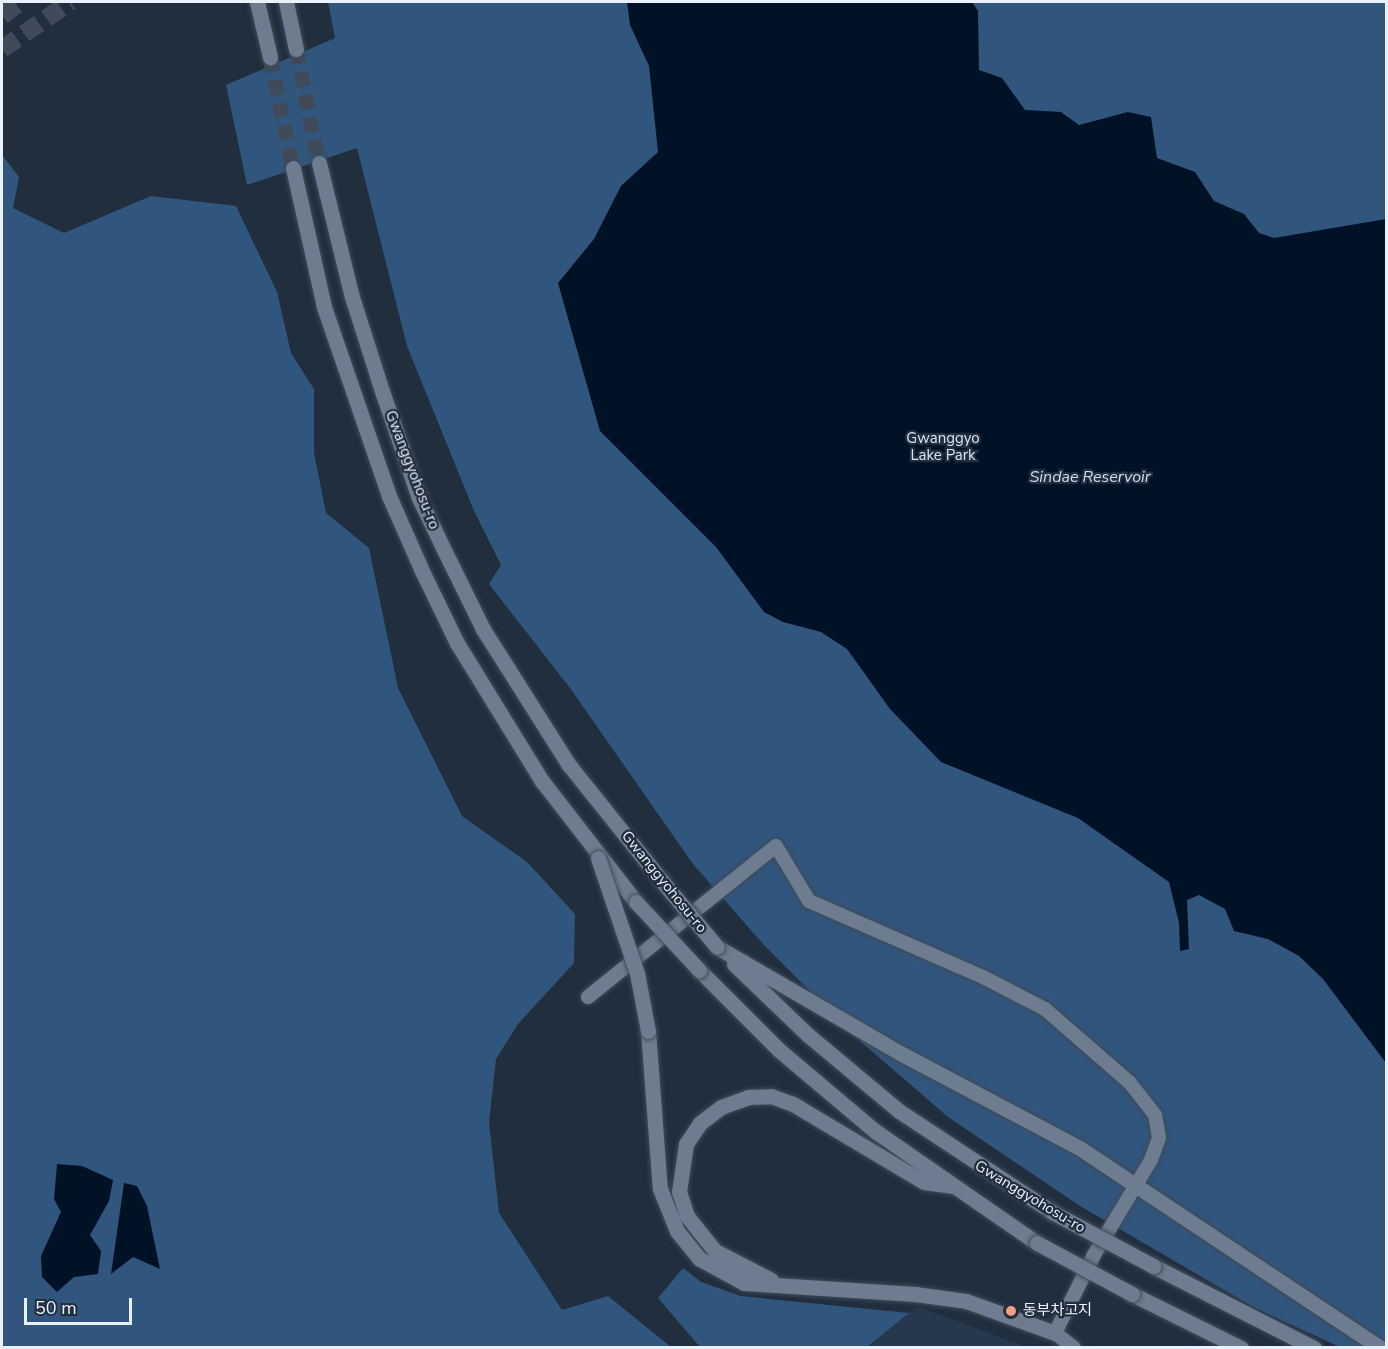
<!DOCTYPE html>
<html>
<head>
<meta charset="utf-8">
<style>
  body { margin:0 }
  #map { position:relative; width:1388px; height:1349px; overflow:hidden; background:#212e3d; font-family:"Nunito Sans","Noto Sans KR",sans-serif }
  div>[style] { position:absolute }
  .built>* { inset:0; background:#26384c }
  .green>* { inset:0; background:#31567e }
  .water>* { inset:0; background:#011227 }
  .secondary-tunnel>* { height:15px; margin-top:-7.5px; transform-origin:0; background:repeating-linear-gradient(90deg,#3f4b5a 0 15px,transparent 0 23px) }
  .motorway-tunnel>* { height:18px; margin-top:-9px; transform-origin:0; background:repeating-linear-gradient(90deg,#3f4b5a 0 18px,transparent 0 27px) }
  .roads { filter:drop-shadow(0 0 2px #3f4b58) drop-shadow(0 0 2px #3f4b58) }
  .minor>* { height:14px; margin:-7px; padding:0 7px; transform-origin:7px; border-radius:7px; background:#6d7d8f }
  .secondary>* { height:15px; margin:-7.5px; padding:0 7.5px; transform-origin:7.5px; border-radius:7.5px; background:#6d7d8f }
  .bridges { filter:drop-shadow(0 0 2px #3f4b58) drop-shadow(0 0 2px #3f4b58) }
  .secondary-bridge>* { height:15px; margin:-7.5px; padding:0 7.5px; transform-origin:7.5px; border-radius:7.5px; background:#6d7d8f }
  .dots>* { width:16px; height:16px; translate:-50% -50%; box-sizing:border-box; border:3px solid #212e3d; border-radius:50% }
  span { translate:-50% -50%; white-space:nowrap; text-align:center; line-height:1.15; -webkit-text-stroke:4.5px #212e3d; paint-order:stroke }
  .park-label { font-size:15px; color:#d5e5f8 }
  .street-label { font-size:15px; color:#e9f2fc }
  .poi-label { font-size:15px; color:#e9f2fc }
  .left { translate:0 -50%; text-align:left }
  .water-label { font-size:16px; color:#cdddef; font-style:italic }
  .frame { position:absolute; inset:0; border:3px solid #e9f2fc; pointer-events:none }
  .scale { position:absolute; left:24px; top:1298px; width:108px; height:27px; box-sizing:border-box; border:3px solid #e9f2fc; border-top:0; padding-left:8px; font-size:18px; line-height:21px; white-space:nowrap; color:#e9f2fc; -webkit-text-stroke:4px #212e3d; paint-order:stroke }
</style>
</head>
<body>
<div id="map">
  <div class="built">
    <div style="clip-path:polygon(917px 1306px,1027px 1347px,867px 1348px)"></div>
  </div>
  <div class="green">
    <div style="clip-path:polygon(328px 2px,1386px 2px,1386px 1347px,1340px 1347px,1255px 1308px,1080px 1206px,948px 1117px,852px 1034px,763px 944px,693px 864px,570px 688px,489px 584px,501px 565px,474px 511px,407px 346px,357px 148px,247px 185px,226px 85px,335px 38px)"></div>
    <div style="clip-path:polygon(2px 155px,19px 177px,13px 208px,64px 233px,151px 196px,236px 206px,277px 292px,291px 353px,314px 389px,314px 453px,326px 513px,369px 548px,398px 688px,462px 816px,527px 862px,575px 914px,574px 963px,518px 1024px,496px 1059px,489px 1122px,499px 1213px,562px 1310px,608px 1296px,671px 1347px,2px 1347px)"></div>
    <div style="clip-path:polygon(683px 1268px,701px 1282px,741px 1296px,909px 1313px,867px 1347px,700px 1347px,658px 1298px)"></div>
  </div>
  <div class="water">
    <div style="clip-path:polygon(627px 2px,972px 2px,978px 11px,979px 70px,1002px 78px,1025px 110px,1061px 112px,1079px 125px,1128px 112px,1151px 117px,1157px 158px,1195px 172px,1214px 201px,1244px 214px,1259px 233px,1274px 238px,1386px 219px,1386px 1063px,1323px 979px,1299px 956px,1268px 939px,1234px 931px,1225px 909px,1199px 895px,1187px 900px,1189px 949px,1180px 951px,1179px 923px,1169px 882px,1078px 818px,941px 762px,890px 709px,847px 649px,821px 632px,783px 622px,764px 612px,716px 547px,600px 431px,558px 283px,594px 239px,621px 186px,658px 152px,649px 66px,630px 25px)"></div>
    <div style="clip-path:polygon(57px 1164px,82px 1166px,113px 1180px,109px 1201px,90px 1235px,101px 1251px,98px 1274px,74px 1277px,57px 1292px,42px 1277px,41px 1256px,61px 1212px,54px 1199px)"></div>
    <div style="clip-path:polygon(124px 1183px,137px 1186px,147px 1206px,160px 1269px,133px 1257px,111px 1274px)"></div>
  </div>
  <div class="secondary-tunnel">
    <div style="left:296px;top:49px;width:116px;rotate:78.6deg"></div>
    <div style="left:270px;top:57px;width:113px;rotate:78.3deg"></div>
  </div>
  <div class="motorway-tunnel">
    <div style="left:2px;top:16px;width:22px;rotate:-39deg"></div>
    <div style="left:2px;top:49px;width:83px;rotate:-34.7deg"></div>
  </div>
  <div class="roads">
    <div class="minor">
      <div style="left:588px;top:997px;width:241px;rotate:-38.8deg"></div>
      <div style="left:776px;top:846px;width:64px;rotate:59deg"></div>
      <div style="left:809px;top:901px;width:192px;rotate:23.6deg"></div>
      <div style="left:985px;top:978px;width:68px;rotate:27.3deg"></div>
      <div style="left:1045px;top:1009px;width:113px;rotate:41deg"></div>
      <div style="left:1130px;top:1083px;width:41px;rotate:52deg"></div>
      <div style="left:1155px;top:1115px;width:23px;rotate:80deg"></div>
      <div style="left:1159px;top:1138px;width:23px;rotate:110deg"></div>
      <div style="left:1151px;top:1160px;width:111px;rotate:121deg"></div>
      <div style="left:1094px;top:1255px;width:87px;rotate:116.6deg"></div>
      <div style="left:1055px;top:1333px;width:24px;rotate:38deg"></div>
    </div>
    <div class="secondary">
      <div style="left:257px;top:2px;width:57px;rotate:76.7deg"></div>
      <div style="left:286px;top:2px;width:48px;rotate:78deg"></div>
      <div style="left:319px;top:163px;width:138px;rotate:76.2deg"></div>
      <div style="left:352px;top:297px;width:102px;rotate:72.3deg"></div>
      <div style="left:383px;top:394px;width:110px;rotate:70.9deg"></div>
      <div style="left:419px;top:498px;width:71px;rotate:64.2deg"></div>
      <div style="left:450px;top:562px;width:75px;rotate:63.8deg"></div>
      <div style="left:483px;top:629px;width:161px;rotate:57.7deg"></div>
      <div style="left:569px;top:765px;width:147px;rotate:51.3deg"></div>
      <div style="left:293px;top:168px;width:142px;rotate:77.4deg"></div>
      <div style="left:324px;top:307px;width:200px;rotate:71deg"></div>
      <div style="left:389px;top:496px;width:84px;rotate:66.2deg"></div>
      <div style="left:423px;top:573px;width:78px;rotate:64.1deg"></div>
      <div style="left:457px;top:643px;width:162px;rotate:58.4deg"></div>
      <div style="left:542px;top:781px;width:153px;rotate:52.2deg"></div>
      <div style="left:717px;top:947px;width:211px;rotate:30.1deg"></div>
      <div style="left:900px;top:1053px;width:205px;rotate:27.9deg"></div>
      <div style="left:1081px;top:1149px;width:360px;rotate:33.6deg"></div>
      <div style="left:734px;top:964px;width:103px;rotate:43.8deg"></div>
      <div style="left:808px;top:1035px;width:119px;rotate:39.9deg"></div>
      <div style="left:899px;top:1111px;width:183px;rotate:33.4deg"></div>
      <div style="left:699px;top:970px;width:113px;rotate:45deg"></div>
      <div style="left:779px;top:1050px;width:126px;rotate:40.2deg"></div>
      <div style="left:875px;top:1131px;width:197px;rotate:34.7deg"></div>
      <div style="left:648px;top:1031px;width:158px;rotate:85.7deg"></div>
      <div style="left:660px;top:1189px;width:45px;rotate:68deg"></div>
      <div style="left:677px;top:1231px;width:36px;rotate:51deg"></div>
      <div style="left:700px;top:1259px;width:50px;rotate:28.6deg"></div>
      <div style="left:744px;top:1283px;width:171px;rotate:3.7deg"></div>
      <div style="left:915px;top:1294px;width:51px;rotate:7.8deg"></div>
      <div style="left:966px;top:1301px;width:95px;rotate:19.8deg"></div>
      <div style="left:1153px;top:1266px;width:181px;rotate:27deg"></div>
      <div style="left:771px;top:1280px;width:63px;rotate:-152.6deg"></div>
      <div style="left:715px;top:1251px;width:45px;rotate:-128.7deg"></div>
      <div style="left:687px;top:1216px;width:25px;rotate:-108deg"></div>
      <div style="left:679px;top:1192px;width:49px;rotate:-81.7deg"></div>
      <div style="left:686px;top:1144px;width:25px;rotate:-56deg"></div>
      <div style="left:700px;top:1123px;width:26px;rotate:-37deg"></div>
      <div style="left:721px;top:1107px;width:29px;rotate:-20deg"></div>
      <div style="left:748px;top:1097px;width:23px;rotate:-2deg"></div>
      <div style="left:771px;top:1096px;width:23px;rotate:20deg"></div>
      <div style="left:793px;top:1104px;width:152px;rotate:30.8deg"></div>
      <div style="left:924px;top:1182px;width:30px;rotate:8deg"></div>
      <div style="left:1132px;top:1294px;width:122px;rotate:26.4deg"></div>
    </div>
  </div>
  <div class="bridges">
    <div class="secondary-bridge">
      <div style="left:598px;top:858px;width:121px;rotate:71.3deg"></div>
      <div style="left:637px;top:973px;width:59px;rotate:79.3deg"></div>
      <div style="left:661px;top:880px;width:87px;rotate:50.1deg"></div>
      <div style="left:636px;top:902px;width:93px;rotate:47.2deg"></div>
      <div style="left:1052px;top:1212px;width:115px;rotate:28.1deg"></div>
      <div style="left:1037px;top:1243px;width:108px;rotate:28.2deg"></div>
    </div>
  </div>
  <div class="dots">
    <div style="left:1011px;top:1311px;background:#f2a080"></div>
  </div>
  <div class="park-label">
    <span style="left:943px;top:447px">Gwanggyo<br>Lake Park</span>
  </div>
  <div class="street-label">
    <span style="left:412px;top:470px;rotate:69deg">Gwanggyohosu-ro</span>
    <span style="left:664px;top:882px;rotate:51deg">Gwanggyohosu-ro</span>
    <span style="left:1030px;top:1197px;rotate:31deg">Gwanggyohosu-ro</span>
  </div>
  <div class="poi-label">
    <span class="left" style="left:1023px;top:1311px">동부차고지</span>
  </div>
  <div class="water-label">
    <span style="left:1090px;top:477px">Sindae Reservoir</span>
  </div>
  <div class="frame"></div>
  <div class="scale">50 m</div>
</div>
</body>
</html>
